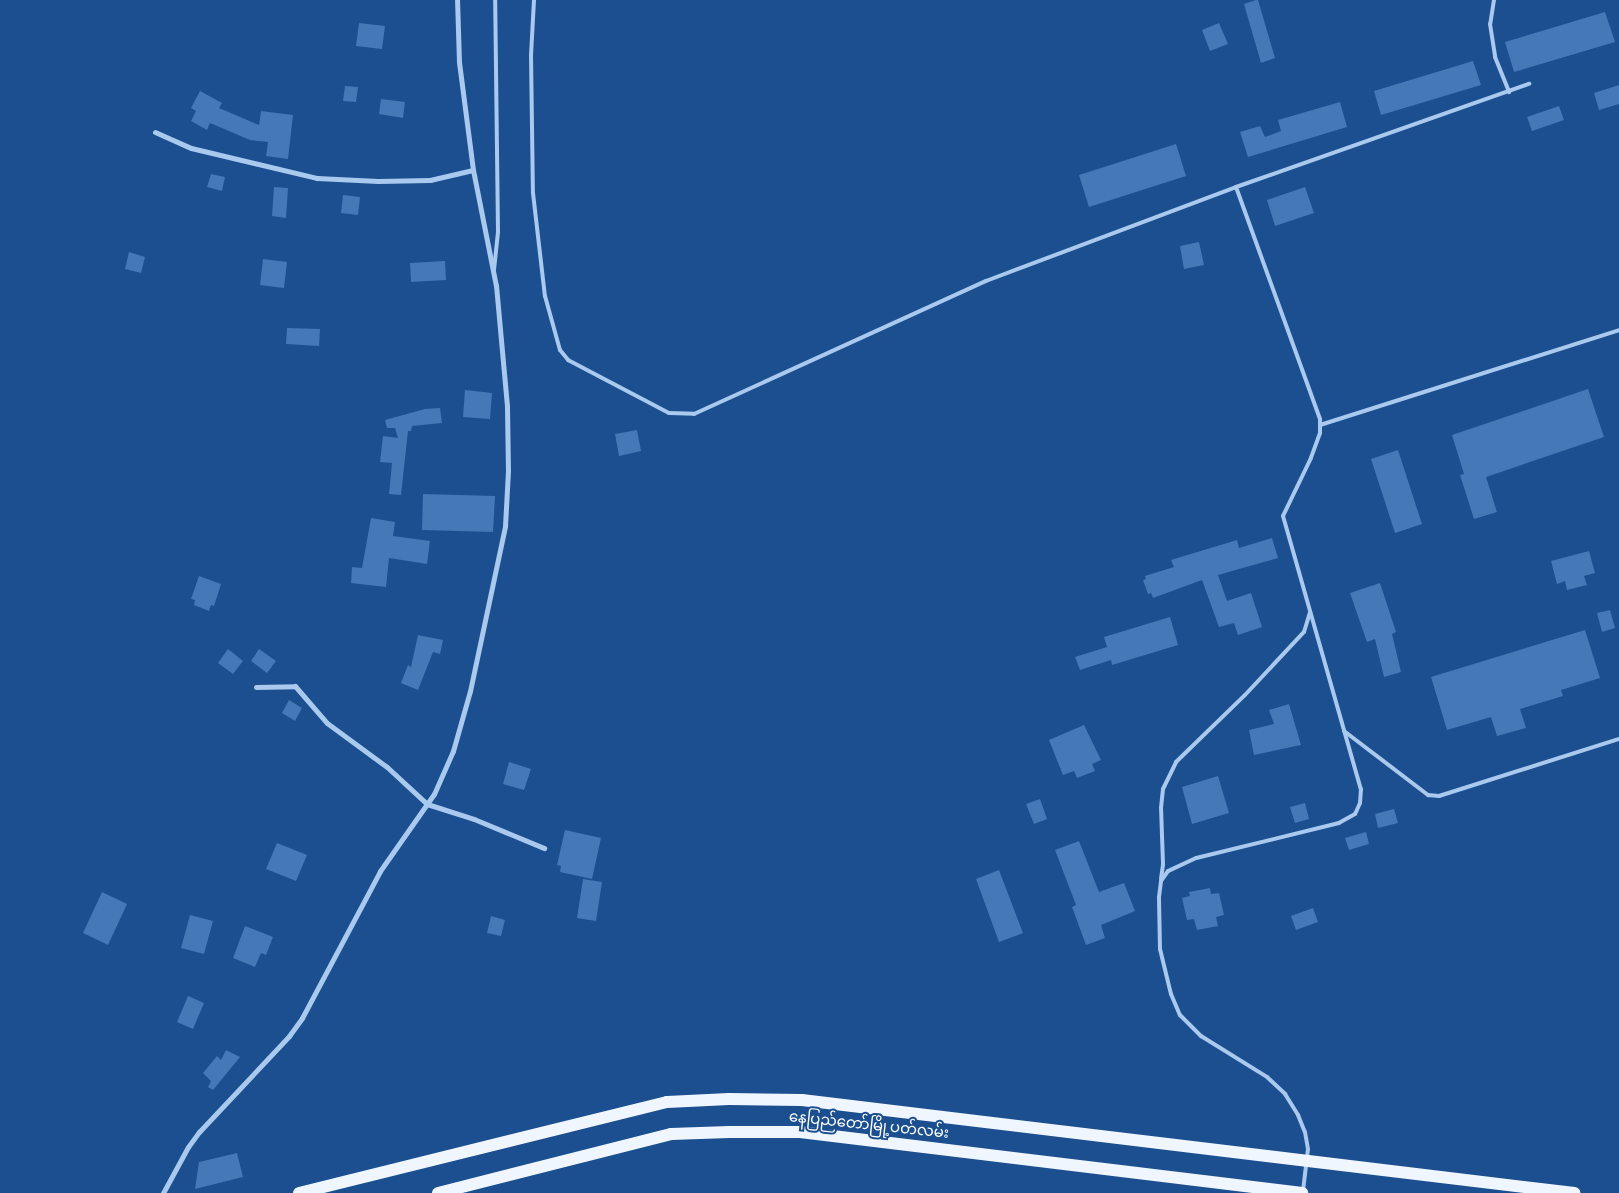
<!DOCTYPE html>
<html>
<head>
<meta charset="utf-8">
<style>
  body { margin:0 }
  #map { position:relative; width:1619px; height:1193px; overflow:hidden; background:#1b4f8f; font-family:"DM Sans","Noto Sans Myanmar",sans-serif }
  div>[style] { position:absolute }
  .building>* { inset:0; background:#4478b7 }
  .service>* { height:4px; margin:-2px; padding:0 2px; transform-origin:2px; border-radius:2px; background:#a9c9ee }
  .minor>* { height:5px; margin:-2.5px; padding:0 2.5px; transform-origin:2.5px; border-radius:2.5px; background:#a9c9ee }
  .primary>* { height:12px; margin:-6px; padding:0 6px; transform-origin:6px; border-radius:6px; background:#f0f6ff }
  span { translate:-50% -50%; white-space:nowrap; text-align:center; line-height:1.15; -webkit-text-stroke:4px #1b4f8f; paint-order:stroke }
  .street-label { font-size:15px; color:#fff }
</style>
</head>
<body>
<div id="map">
  <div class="building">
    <div style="clip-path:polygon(1256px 0,1258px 0,1275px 58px,1261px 63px,1244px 4px)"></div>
    <div style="clip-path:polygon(1605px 12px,1615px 42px,1514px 72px,1505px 42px)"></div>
    <div style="clip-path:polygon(359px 23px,385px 26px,382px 49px,356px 46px)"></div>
    <div style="clip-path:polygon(1219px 23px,1228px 44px,1210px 51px,1202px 30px)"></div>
    <div style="clip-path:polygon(1473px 61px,1481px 85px,1381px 115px,1374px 91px)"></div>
    <div style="clip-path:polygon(1619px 85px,1619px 104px,1599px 110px,1594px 93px)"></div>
    <div style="clip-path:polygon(345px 86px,358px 87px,356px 102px,343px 101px)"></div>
    <div style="clip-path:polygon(200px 91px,222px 103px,219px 108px,259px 125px,261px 111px,293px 115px,288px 159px,266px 156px,268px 142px,250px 140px,210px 123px,207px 130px,191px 121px,196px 111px,191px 108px)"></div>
    <div style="clip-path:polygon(381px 99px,405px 102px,403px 118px,379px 114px)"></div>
    <div style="clip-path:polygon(1340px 102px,1347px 127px,1248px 157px,1240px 132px,1260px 126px,1265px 137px,1281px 131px,1278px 120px)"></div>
    <div style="clip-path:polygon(1559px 106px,1564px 120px,1532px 131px,1527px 117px)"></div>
    <div style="clip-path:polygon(1176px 144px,1186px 176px,1089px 207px,1079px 175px)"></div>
    <div style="clip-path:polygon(211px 174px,225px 177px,222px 191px,207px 187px)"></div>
    <div style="clip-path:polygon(274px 187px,288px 188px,286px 218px,272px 216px)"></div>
    <div style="clip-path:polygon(1305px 187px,1314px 213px,1275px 226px,1267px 200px)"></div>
    <div style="clip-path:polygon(343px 195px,360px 197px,358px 215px,341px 213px)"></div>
    <div style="clip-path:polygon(1199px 242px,1204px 265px,1184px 269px,1180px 246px)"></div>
    <div style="clip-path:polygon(129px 252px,145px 257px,141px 273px,125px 269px)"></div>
    <div style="clip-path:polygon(263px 259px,287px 262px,284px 288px,260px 285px)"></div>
    <div style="clip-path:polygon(445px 261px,446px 280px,411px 282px,410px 263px)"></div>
    <div style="clip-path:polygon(287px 328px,320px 329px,319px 346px,286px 344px)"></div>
    <div style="clip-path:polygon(1588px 389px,1604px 437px,1486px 477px,1497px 512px,1474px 519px,1460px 475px,1464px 474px,1452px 435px)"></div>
    <div style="clip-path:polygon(465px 390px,492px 393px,490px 419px,463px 417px)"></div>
    <div style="clip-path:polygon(440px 408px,442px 423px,412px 426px,411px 431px,408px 431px,401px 495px,389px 494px,392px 463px,380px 462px,383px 436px,398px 438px,395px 428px,387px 428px,385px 420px,425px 409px)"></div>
    <div style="clip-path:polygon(637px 430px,641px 451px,619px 456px,615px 434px)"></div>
    <div style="clip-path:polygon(1398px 450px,1422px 524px,1395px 533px,1371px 459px)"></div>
    <div style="clip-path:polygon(423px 494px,495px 496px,493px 532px,422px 530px)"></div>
    <div style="clip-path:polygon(371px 518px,395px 522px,393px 536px,430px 541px,427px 564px,389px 558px,386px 587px,351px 583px,352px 567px,362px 568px)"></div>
    <div style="clip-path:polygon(1272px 538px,1278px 558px,1218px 575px,1227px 601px,1251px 593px,1262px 627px,1238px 635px,1234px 623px,1219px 627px,1202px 580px,1153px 598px,1151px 593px,1148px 594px,1143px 580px,1146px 579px,1145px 576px,1174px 567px,1171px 560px,1237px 540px,1239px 548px)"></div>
    <div style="clip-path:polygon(1589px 551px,1595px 573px,1584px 576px,1587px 585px,1567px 590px,1565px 581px,1557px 584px,1551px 561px)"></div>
    <div style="clip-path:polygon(199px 576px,221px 584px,214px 606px,211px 605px,209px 611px,194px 605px,195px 600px,191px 599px)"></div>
    <div style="clip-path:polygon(1380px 583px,1396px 632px,1392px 634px,1401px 672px,1384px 677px,1375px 639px,1367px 642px,1350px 593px)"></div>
    <div style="clip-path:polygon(1610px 610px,1615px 628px,1602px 632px,1597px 613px)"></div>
    <div style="clip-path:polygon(1170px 617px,1178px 645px,1112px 665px,1111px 660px,1080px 670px,1075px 657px,1107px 647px,1104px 637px)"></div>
    <div style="clip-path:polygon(1585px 630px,1600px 678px,1561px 690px,1563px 696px,1520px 709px,1526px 728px,1497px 736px,1491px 717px,1447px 730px,1431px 677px)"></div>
    <div style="clip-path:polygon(418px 635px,443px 640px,440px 654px,433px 652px,418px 690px,401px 683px,408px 665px,411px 667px)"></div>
    <div style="clip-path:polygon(228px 649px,243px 661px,233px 674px,218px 663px)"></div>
    <div style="clip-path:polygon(259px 649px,276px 661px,267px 673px,251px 661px)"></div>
    <div style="clip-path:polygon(289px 700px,302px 708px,295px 721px,282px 713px)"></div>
    <div style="clip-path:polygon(1289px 704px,1301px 745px,1254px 755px,1249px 730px,1274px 724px,1269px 710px)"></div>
    <div style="clip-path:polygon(1084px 725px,1101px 760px,1092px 764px,1095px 771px,1077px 778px,1074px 771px,1063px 775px,1049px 740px)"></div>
    <div style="clip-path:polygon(509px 762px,531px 769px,524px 790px,503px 784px)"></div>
    <div style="clip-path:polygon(1218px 776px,1229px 813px,1192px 824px,1182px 787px)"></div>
    <div style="clip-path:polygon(1040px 799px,1047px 819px,1034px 824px,1026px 804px)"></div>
    <div style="clip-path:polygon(1305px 803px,1309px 819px,1295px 823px,1290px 807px)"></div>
    <div style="clip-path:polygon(1394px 809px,1398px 823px,1378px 828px,1375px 814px)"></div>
    <div style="clip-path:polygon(565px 830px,601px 838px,592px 879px,560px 872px,561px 866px,557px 865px)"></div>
    <div style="clip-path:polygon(1366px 832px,1369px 844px,1349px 850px,1345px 838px)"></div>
    <div style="clip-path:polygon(1079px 841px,1099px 892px,1124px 883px,1135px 911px,1101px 925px,1105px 938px,1086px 945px,1072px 907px,1076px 905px,1055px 850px)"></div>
    <div style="clip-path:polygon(277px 843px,307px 855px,296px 881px,266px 869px)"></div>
    <div style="clip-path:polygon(999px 870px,1023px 933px,999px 942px,976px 879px)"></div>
    <div style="clip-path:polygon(583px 879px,602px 882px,596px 921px,577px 918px)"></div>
    <div style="clip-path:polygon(1210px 888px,1211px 894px,1219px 893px,1224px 915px,1216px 917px,1218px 926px,1197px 930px,1194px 919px,1187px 920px,1182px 898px,1190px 896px,1189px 892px)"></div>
    <div style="clip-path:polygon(102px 892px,127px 904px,108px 945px,83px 933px)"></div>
    <div style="clip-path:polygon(1313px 908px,1318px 922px,1296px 930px,1291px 916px)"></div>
    <div style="clip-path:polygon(190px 915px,213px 921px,204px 954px,181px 948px)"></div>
    <div style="clip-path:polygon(491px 916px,505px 920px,501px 936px,487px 933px)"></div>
    <div style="clip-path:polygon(245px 926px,273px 937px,266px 955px,261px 953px,255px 967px,233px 958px)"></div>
    <div style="clip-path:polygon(188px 996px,204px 1003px,193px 1029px,177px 1022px)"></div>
    <div style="clip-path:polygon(226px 1050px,240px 1057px,213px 1090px,208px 1087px,211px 1081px,203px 1073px,217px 1056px,221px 1060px)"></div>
    <div style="clip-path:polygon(237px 1153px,243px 1177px,195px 1189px,199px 1162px)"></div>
  </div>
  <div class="service">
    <div style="left:534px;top:0;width:55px;rotate:93.1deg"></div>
    <div style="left:531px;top:55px;width:138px;rotate:89.2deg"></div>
    <div style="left:533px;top:193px;width:104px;rotate:83.4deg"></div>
    <div style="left:545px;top:296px;width:56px;rotate:74.5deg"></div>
    <div style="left:560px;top:350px;width:13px;rotate:51deg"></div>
    <div style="left:568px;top:360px;width:114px;rotate:27.7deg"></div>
    <div style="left:669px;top:413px;width:25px;rotate:2deg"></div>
    <div style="left:694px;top:414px;width:321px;rotate:-24.5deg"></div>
    <div style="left:986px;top:281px;width:267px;rotate:-20.6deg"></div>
    <div style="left:1236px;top:187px;width:311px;rotate:-19.4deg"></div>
    <div style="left:1494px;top:0;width:24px;rotate:99deg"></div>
    <div style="left:1490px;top:24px;width:33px;rotate:81deg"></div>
    <div style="left:1495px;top:57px;width:38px;rotate:68deg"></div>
    <div style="left:1236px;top:187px;width:247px;rotate:70.1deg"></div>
    <div style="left:1320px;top:419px;width:14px;rotate:90deg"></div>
    <div style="left:1320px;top:433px;width:27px;rotate:110deg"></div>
    <div style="left:1311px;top:458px;width:64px;rotate:115.8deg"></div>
    <div style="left:1283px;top:516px;width:284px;rotate:74.1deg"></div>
    <div style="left:1361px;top:789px;width:14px;rotate:94deg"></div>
    <div style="left:1360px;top:803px;width:12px;rotate:114deg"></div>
    <div style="left:1355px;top:814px;width:18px;rotate:151deg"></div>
    <div style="left:1339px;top:823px;width:147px;rotate:166.2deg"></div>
    <div style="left:1196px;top:858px;width:31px;rotate:155deg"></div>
    <div style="left:1168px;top:871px;width:12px;rotate:125deg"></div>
    <div style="left:1161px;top:881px;width:17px;rotate:97deg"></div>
    <div style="left:1159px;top:898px;width:51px;rotate:88.9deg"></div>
    <div style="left:1160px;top:949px;width:46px;rotate:76.3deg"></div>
    <div style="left:1171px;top:994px;width:23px;rotate:67deg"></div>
    <div style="left:1180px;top:1015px;width:30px;rotate:45deg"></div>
    <div style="left:1201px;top:1036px;width:78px;rotate:31.8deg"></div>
    <div style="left:1267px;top:1077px;width:25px;rotate:43deg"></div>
    <div style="left:1285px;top:1094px;width:25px;rotate:58deg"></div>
    <div style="left:1298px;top:1115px;width:18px;rotate:68deg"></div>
    <div style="left:1305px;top:1132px;width:17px;rotate:80deg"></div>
    <div style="left:1308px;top:1149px;width:42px;rotate:96.8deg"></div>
    <div style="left:494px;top:270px;width:38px;rotate:-84deg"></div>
    <div style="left:498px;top:232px;width:232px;rotate:-90.7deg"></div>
    <div style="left:1320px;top:425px;width:314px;rotate:-17.6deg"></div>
    <div style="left:1344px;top:731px;width:106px;rotate:37.3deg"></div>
    <div style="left:1428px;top:795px;width:11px;rotate:5deg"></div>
    <div style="left:1439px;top:796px;width:189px;rotate:-17.6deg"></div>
    <div style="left:1161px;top:879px;width:15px;rotate:-82deg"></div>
    <div style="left:1163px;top:864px;width:56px;rotate:-92deg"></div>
    <div style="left:1161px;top:808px;width:19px;rotate:-84deg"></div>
    <div style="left:1163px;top:789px;width:30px;rotate:-64deg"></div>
    <div style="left:1176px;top:762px;width:96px;rotate:-44.2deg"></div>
    <div style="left:1245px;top:695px;width:86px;rotate:-46.9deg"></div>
    <div style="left:1304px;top:632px;width:21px;rotate:-73deg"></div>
  </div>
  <div class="minor">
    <div style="left:155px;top:132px;width:39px;rotate:24deg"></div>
    <div style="left:191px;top:148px;width:130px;rotate:13.4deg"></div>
    <div style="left:317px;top:178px;width:61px;rotate:2.8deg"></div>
    <div style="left:378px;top:181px;width:52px;rotate:-1.1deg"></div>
    <div style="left:430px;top:180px;width:44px;rotate:-13.1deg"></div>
    <div style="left:256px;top:687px;width:39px;rotate:-1deg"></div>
    <div style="left:295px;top:686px;width:49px;rotate:49.1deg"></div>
    <div style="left:327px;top:723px;width:74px;rotate:36.3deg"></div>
    <div style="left:387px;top:767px;width:54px;rotate:42.8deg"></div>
    <div style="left:427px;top:804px;width:49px;rotate:17.7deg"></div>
    <div style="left:474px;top:819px;width:76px;rotate:22.5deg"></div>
    <div style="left:163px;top:1193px;width:52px;rotate:-61.5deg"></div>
    <div style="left:188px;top:1147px;width:19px;rotate:-54deg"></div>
    <div style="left:199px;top:1132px;width:132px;rotate:-46.8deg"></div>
    <div style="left:289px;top:1036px;width:22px;rotate:-54deg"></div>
    <div style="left:302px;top:1018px;width:166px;rotate:-62deg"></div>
    <div style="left:380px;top:871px;width:94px;rotate:-55deg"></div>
    <div style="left:434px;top:794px;width:47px;rotate:-66.2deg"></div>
    <div style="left:453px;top:751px;width:62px;rotate:-74.2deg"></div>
    <div style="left:470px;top:691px;width:169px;rotate:-78deg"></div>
    <div style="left:505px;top:526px;width:55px;rotate:-86.9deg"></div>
    <div style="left:508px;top:471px;width:65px;rotate:-90.9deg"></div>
    <div style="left:507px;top:406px;width:121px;rotate:-95.2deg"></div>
    <div style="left:496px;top:286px;width:118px;rotate:-101.2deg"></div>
    <div style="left:473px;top:170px;width:109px;rotate:-97.4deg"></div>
    <div style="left:459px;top:62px;width:62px;rotate:-91.8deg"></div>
  </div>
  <div class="primary">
    <div style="left:299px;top:1193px;width:379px;rotate:-13.9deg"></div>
    <div style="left:667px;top:1102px;width:62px;rotate:-2.8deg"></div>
    <div style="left:729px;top:1099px;width:73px;rotate:0.8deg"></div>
    <div style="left:802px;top:1100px;width:778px;rotate:6.87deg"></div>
    <div style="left:438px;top:1193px;width:240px;rotate:-14.2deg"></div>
    <div style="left:671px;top:1134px;width:58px;rotate:-2deg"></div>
    <div style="left:729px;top:1132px;width:71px"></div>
    <div style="left:800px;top:1132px;width:506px;rotate:6.93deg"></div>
  </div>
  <div class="street-label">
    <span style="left:869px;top:1125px;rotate:6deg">နေပြည်တော်မြို့ပတ်လမ်း</span>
  </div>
</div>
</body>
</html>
